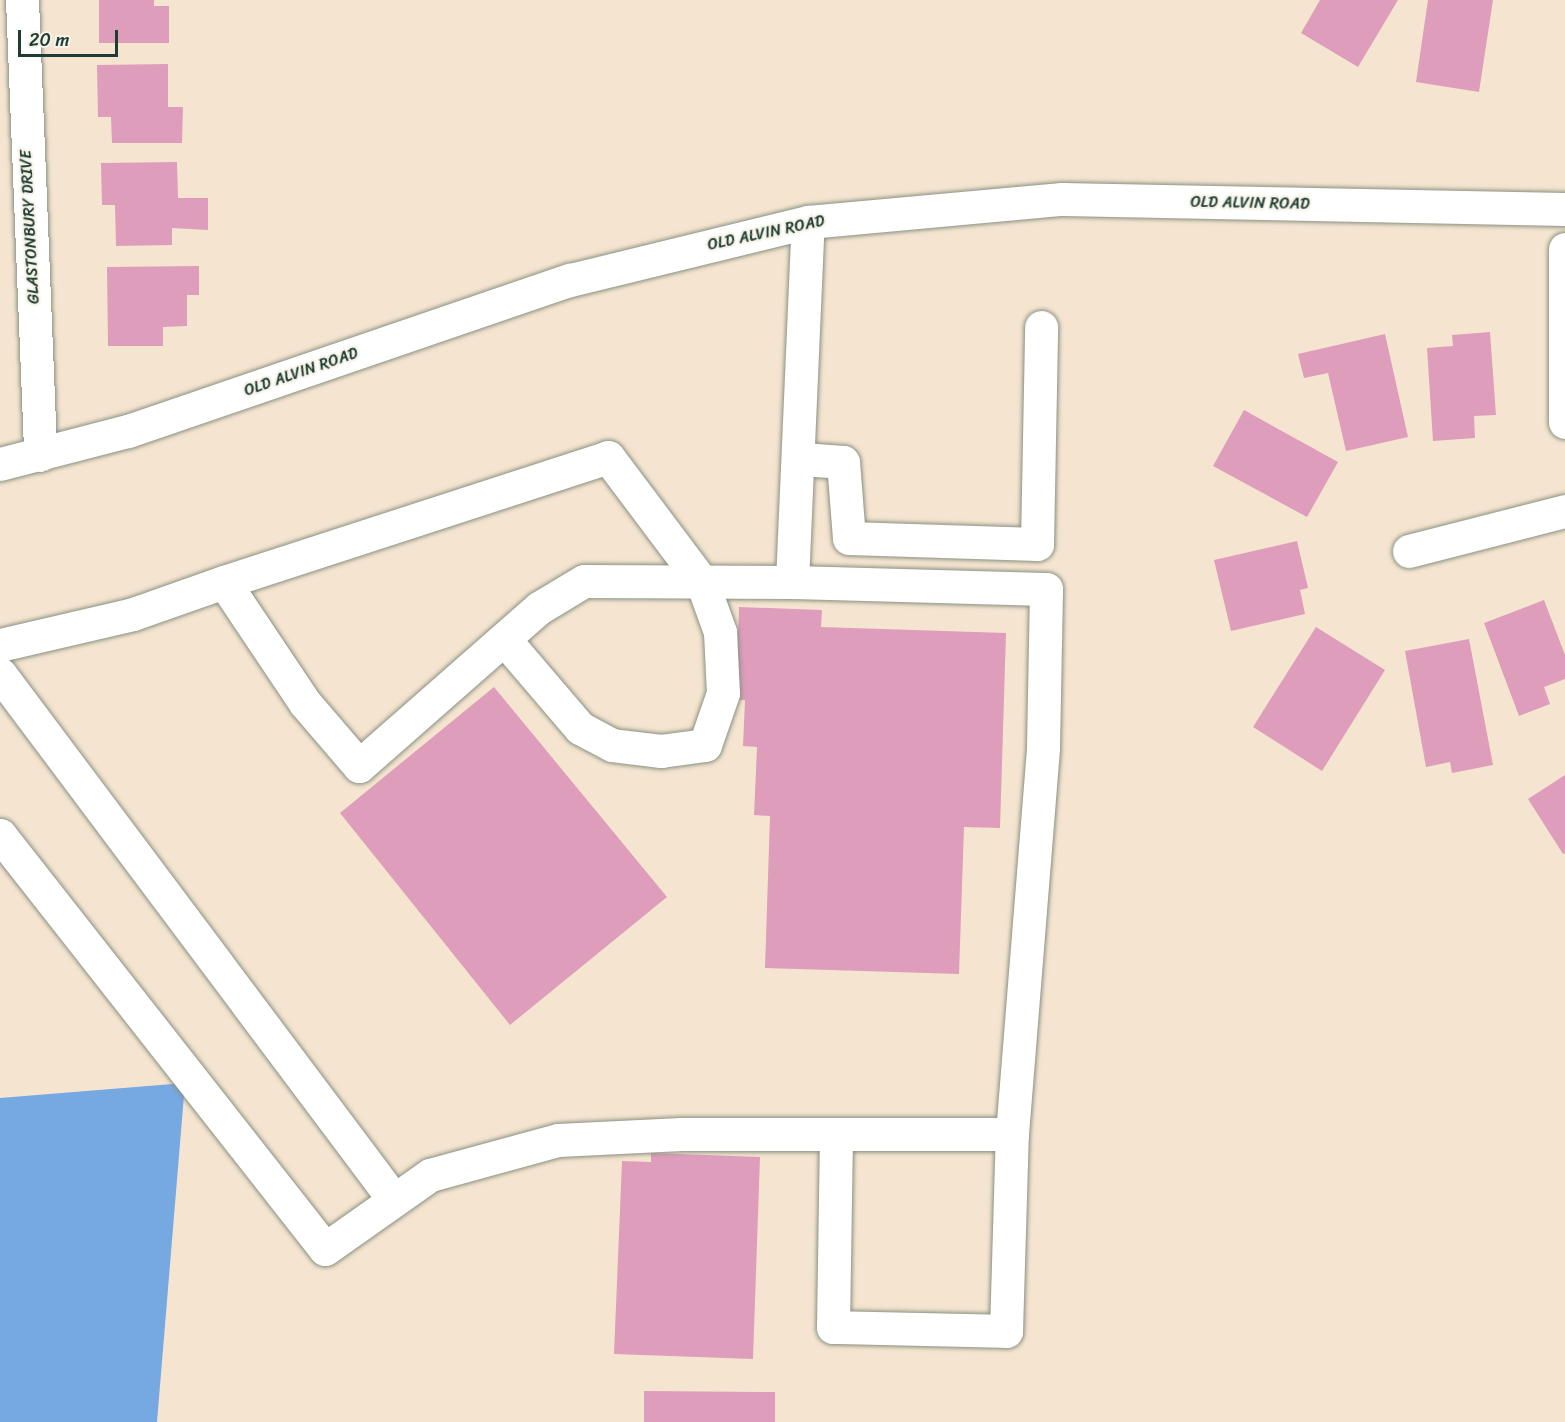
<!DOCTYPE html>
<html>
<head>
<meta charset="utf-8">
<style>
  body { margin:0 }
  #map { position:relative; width:1565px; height:1422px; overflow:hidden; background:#f5e5d0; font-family:Sriracha,sans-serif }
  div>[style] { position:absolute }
  .water>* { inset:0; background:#76a8e2 }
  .building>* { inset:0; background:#de9dbb }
  .roads { filter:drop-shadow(0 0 2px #8a9182) drop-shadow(0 0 2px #8a9182) }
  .minor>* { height:33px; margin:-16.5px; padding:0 16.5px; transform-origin:16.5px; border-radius:16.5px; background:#fff }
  span { translate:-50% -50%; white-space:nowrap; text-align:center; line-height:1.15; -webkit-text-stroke:4.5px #f7f3e8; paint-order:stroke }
  .street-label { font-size:16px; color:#1f3d34 }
  .scale { position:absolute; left:18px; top:30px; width:100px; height:27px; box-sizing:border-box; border:3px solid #1f3d34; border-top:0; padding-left:8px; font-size:18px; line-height:21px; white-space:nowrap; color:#1f3d34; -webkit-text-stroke:4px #f7f3e8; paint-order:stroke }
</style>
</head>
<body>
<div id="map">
  <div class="water">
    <div style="clip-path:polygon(185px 1083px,157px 1422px,0 1422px,0 1098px)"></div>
  </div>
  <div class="building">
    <div style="clip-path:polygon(99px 0,154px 0,154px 6px,169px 6px,169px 43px,99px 43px)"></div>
    <div style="clip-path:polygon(1320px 0,1398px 0,1358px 67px,1301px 33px)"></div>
    <div style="clip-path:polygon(1428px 0,1493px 0,1479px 92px,1416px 82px)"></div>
    <div style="clip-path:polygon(168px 64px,168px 107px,183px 107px,182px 143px,112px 143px,111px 117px,98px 117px,97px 65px)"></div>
    <div style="clip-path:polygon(177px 162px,178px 198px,208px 198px,208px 230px,172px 228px,172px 245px,116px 246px,115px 205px,102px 205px,101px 163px)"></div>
    <div style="clip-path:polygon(199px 266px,199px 295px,187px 295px,187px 326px,163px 327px,163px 346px,108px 346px,107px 267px)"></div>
    <div style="clip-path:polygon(1490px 332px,1496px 415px,1474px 416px,1475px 438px,1433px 441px,1427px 348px,1453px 346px,1452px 335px)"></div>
    <div style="clip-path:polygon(1385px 334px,1408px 437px,1346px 451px,1328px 373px,1304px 378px,1298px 354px)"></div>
    <div style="clip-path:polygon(1244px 410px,1338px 462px,1307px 517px,1213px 466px)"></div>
    <div style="clip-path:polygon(1297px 541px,1308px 588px,1300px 590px,1305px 614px,1231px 631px,1214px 560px)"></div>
    <div style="clip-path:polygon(1544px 600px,1565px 655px,1565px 679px,1544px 687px,1550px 704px,1519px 716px,1484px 623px)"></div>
    <div style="clip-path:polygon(739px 607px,822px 610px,821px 627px,1006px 633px,1000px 828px,964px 827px,959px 974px,765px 968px,770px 816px,754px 815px,757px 747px,743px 746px,745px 700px,736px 700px)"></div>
    <div style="clip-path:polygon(1316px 627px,1385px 670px,1322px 771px,1253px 727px)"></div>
    <div style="clip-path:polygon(1469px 639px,1493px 765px,1452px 773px,1450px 762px,1426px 767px,1405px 651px)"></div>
    <div style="clip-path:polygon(494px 687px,667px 897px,510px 1025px,340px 813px)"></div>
    <div style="clip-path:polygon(1565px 775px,1565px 853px,1563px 854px,1528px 799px)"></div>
    <div style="clip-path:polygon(651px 1153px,760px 1157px,753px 1359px,614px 1354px,622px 1161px,651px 1162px)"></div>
    <div style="clip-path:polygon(644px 1391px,775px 1392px,775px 1422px,644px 1422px)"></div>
  </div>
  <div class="roads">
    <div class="minor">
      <div style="left:22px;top:0;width:455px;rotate:87.7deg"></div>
      <div style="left:1565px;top:249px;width:173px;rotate:90deg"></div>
      <div style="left:802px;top:459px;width:41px;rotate:4.2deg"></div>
      <div style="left:843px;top:462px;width:76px;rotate:85.5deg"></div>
      <div style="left:849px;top:538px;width:188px;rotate:1.8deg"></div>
      <div style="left:1037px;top:544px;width:217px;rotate:-88.9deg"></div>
      <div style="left:0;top:464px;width:132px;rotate:-14.5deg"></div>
      <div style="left:128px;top:431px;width:467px;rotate:-18.9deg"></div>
      <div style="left:570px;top:280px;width:245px;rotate:-13.7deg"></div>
      <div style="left:808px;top:222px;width:255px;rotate:-5.2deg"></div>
      <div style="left:1062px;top:199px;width:503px;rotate:1.14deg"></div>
      <div style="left:1409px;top:551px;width:161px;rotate:-14.4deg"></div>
      <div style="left:224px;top:582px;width:404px;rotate:-18deg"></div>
      <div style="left:608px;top:457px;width:156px;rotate:53.1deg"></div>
      <div style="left:702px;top:582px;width:53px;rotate:70.2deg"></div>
      <div style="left:720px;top:632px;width:61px;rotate:87.2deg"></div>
      <div style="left:723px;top:693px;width:55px;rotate:109.1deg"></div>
      <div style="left:705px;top:745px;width:44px;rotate:172.2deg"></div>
      <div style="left:661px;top:751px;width:49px;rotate:-173deg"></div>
      <div style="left:612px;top:745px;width:36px;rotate:-152deg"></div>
      <div style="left:580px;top:728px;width:117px;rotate:-130.5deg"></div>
      <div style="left:0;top:645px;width:137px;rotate:-13.1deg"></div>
      <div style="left:133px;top:614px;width:96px;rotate:-19.4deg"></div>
      <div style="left:224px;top:582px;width:146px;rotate:56.2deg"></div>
      <div style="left:305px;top:703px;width:83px;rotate:49.4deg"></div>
      <div style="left:359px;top:766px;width:240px;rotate:-41.3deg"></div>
      <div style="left:539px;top:608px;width:52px;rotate:-31deg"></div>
      <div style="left:584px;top:581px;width:208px;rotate:0.3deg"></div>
      <div style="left:792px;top:582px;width:360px;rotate:-87.5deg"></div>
      <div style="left:0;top:674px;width:657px;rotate:53.16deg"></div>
      <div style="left:0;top:835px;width:526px;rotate:51.87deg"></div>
      <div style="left:325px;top:1249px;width:128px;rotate:-35.2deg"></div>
      <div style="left:430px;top:1175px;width:133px;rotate:-15.3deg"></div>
      <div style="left:558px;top:1140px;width:123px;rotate:-2.8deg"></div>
      <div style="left:681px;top:1134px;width:331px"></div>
      <div style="left:1012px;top:1134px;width:388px;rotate:-85.4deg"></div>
      <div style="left:1043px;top:747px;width:158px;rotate:-88.9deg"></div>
      <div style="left:1046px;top:589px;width:254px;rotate:-178.4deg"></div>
      <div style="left:836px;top:1135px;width:192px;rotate:90.9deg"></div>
      <div style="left:833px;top:1327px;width:173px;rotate:1.3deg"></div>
      <div style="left:1006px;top:1331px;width:197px;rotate:-88.3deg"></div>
    </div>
  </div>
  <div class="street-label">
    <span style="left:1250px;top:203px;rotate:1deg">OLD ALVIN ROAD</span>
    <span style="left:30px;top:227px;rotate:-93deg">GLASTONBURY DRIVE</span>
    <span style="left:766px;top:233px;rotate:-12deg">OLD ALVIN ROAD</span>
    <span style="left:301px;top:372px;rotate:-19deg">OLD ALVIN ROAD</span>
  </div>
  <div class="scale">20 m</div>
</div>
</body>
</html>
